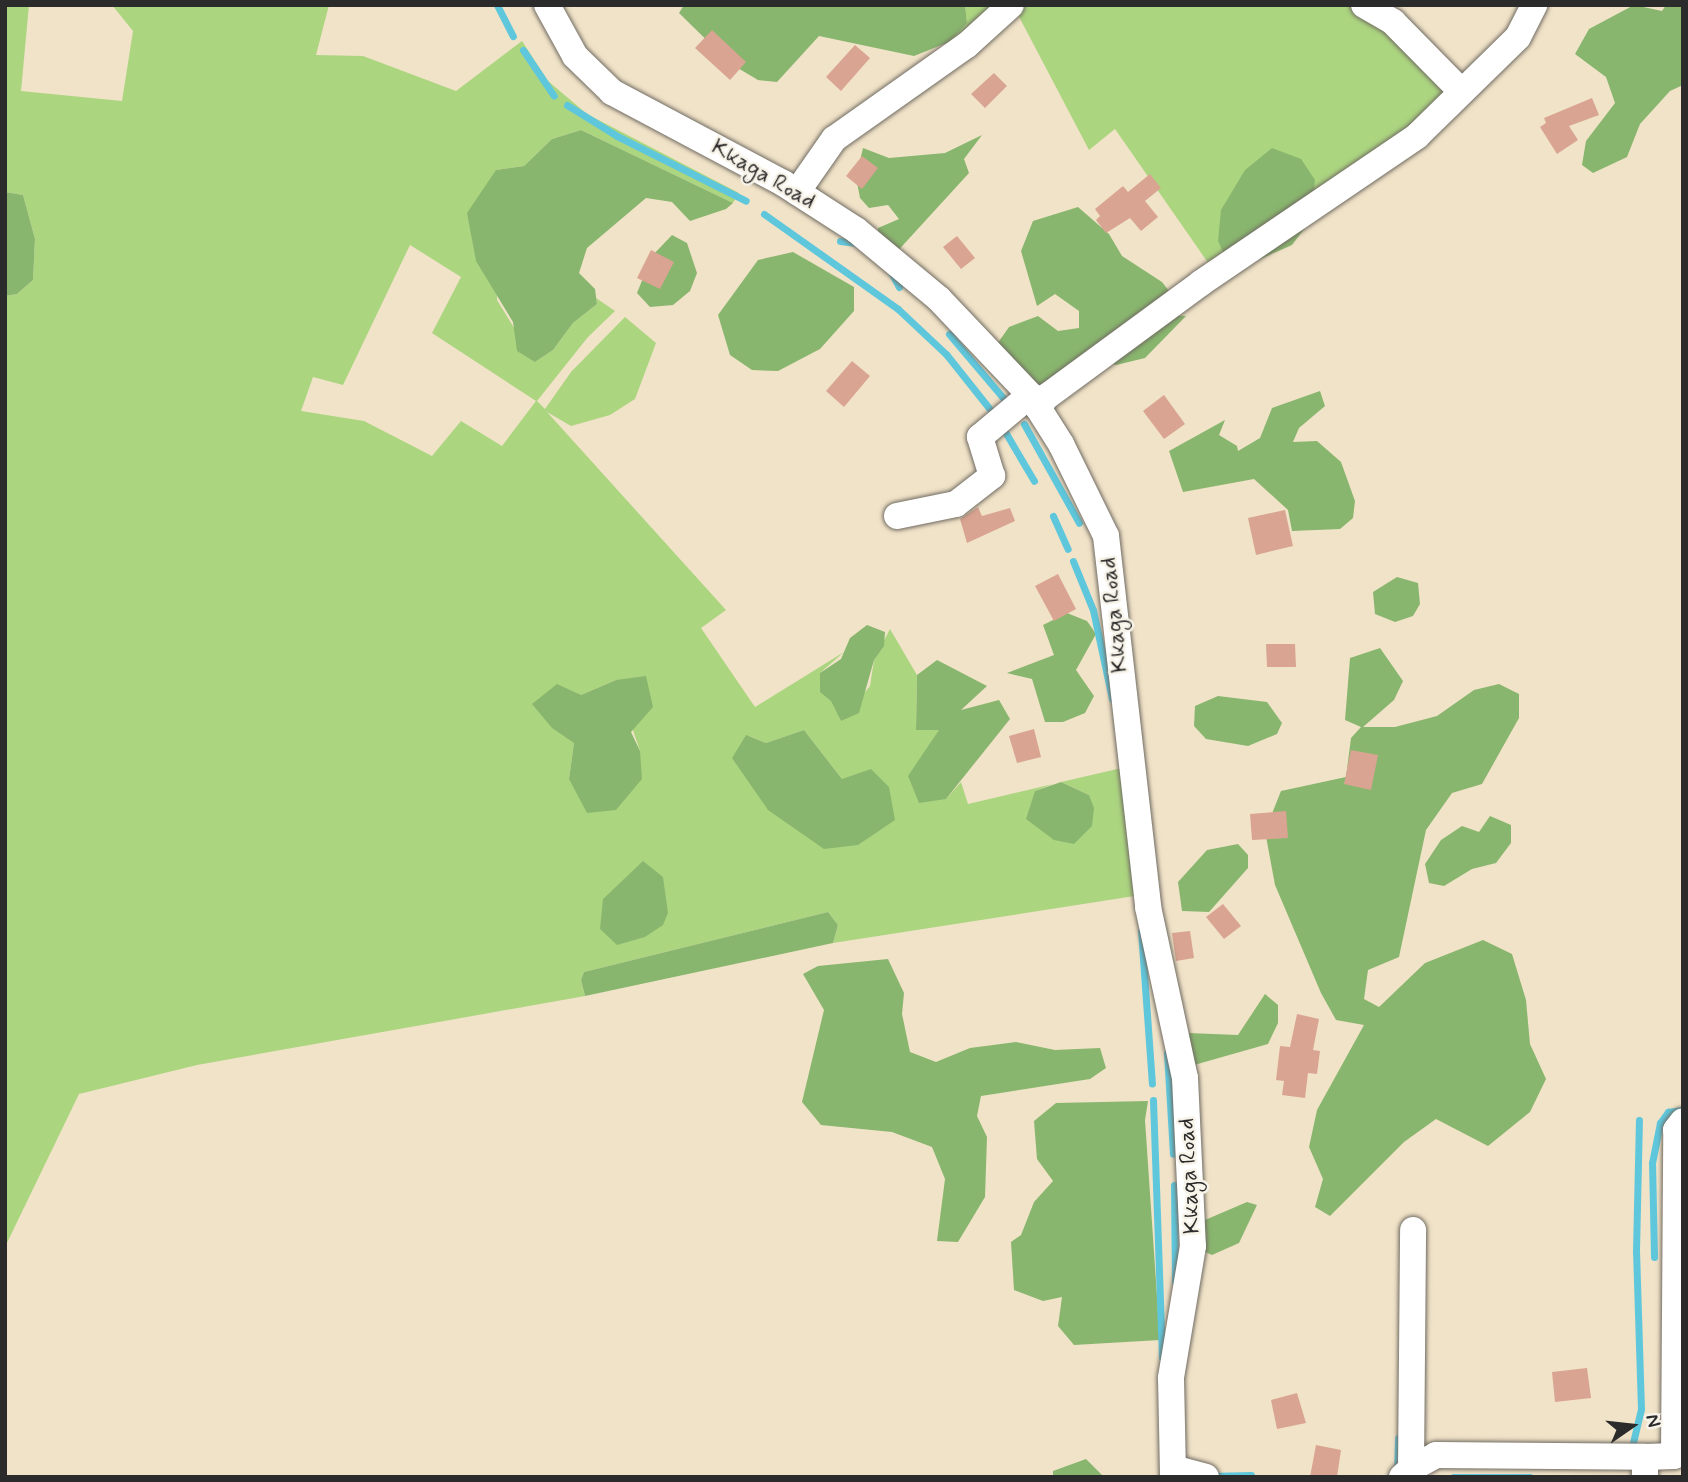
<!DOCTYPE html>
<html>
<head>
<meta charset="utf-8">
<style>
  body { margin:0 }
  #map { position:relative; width:1688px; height:1482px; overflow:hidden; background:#f1e3c8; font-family:Mynerve,sans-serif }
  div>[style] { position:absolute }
  .green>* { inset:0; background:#acd580 }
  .forest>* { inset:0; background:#89b66e }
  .stream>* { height:7px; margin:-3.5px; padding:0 3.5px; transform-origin:3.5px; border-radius:3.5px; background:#5fc7dc }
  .building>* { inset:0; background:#d9a491 }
  .roads { filter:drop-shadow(0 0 2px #706b62) drop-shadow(0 0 2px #706b62) }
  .minor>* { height:26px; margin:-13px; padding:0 13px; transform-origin:13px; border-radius:13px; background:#fff }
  span { translate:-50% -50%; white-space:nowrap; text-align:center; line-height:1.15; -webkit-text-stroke:5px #f7f3e8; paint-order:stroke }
  .street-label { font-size:23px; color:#2b2b2b }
  .frame { position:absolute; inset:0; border:7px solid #2b2b2b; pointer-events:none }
  .north { position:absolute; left:1597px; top:1391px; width:70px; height:70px; -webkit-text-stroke:5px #f7f3e8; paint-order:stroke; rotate:76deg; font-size:19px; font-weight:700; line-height:28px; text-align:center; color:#2b2b2b }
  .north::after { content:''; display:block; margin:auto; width:24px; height:32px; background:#2b2b2b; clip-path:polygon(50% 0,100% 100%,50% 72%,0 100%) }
</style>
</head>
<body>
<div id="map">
  <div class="green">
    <div style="clip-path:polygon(evenodd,5px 5px,29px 5px,21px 91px,122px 101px,133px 31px,112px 5px,329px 5px,316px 55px,363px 56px,456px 91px,522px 41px,548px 81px,587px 114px,739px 193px,733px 203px,581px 130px,552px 139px,524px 166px,496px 170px,497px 300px,535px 362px,553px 350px,573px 323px,597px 304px,596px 298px,615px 311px,588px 337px,537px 401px,545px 409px,571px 372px,625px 317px,656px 343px,635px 399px,610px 415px,571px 426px,547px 412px,726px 610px,701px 628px,755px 707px,844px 652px,820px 673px,841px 721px,870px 686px,874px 660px,890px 629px,917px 675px,916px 730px,940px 729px,931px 744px,946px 799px,961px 782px,968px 804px,1053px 784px,1035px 791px,1089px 795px,1061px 782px,1126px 767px,1141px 895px,833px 943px,838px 925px,828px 912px,584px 972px,581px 980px,585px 996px,197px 1065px,79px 1094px,5px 1247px,5px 296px,17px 294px,33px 280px,35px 239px,23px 195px,5px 192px,5px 5px,410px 245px,461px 277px,432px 333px,536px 401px,502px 446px,461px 421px,432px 456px,364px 421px,301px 411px,313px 377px,343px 385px,410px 245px,5px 5px,616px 680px,640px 751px,569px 779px,581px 695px,616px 680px,5px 5px,804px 730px,842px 779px,746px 735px,766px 743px,804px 730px)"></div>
    <div style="clip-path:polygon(965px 5px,999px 5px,949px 42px,967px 23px)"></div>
    <div style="clip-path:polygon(1018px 5px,1355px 5px,1390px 32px,1445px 92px,1441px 104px,1211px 267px,1115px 129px,1089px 150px,1015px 9px)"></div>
  </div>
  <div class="forest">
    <div style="clip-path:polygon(684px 5px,965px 5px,967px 23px,949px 42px,914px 56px,819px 36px,777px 82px,758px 80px,731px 64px,679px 13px)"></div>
    <div style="clip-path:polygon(1634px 5px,1662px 11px,1666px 5px,1683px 5px,1683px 85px,1670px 91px,1640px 124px,1627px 157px,1593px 173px,1582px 165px,1586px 141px,1615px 103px,1606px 77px,1575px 54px,1589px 29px)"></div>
    <div style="clip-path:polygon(581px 130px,733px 203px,726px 209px,690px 221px,672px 202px,646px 198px,587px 248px,579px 273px,595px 289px,597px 304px,573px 323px,553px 350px,535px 362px,517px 351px,513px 322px,476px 261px,467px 213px,496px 170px,524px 166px,552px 139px)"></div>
    <div style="clip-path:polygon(982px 135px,964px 159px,969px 173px,894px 255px,878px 240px,878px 228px,899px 219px,888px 205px,869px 208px,860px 198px,856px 177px,863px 148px,889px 158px,945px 153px)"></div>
    <div style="clip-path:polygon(1272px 148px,1301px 159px,1315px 180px,1311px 220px,1292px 245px,1256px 261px,1223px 252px,1218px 241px,1221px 210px,1245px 170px)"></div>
    <div style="clip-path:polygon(5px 192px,23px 195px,35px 239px,33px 280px,17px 294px,5px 296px)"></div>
    <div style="clip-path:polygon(1078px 207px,1109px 234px,1122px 256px,1162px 282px,1169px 291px,1165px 315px,1186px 316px,1145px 358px,1116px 365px,1088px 356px,1050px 382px,1028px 387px,995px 347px,1009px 327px,1038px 316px,1058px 331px,1079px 328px,1079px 311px,1055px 294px,1037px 306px,1021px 251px,1033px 221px)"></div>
    <div style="clip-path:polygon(672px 235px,687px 243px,697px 273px,690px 291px,673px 305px,650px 307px,637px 293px,652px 256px)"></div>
    <div style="clip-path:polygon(793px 252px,854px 287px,854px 311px,820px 349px,778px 371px,752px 370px,730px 355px,718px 315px,758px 260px)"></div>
    <div style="clip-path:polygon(1320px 391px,1325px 406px,1299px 428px,1293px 442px,1317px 441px,1341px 462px,1355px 501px,1353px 518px,1340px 529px,1292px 531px,1288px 510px,1254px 479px,1183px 492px,1169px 451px,1225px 420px,1219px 435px,1237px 446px,1238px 451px,1260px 438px,1272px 408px)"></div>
    <div style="clip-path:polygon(1397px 577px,1418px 583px,1420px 604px,1413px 616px,1395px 622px,1375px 614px,1373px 592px)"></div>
    <div style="clip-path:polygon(1067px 613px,1087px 621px,1096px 634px,1076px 670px,1094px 696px,1085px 713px,1063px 722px,1045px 722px,1032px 679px,1007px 673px,1054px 655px,1043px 625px)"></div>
    <div style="clip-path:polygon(867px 625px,885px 632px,884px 646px,874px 660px,859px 713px,841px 721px,831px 701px,820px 692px,820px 673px,841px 659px,850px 638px)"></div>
    <div style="clip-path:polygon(1380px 648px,1403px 681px,1394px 700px,1363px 727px,1395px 727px,1437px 716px,1474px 690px,1499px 684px,1519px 694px,1519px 718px,1482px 784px,1452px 793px,1426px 830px,1399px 957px,1368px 970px,1364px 999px,1379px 1007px,1425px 963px,1483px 940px,1512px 954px,1526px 1000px,1530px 1044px,1546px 1079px,1530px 1112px,1488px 1146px,1436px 1119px,1404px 1142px,1330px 1216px,1315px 1207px,1323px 1179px,1309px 1147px,1317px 1110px,1364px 1025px,1336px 1020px,1321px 993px,1275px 885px,1265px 831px,1281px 791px,1346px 777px,1351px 738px,1361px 727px,1345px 720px,1350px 658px)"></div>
    <div style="clip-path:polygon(937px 660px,987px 686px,961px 710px,999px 700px,1010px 719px,946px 799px,919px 803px,908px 776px,939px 730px,916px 730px,917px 675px)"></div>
    <div style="clip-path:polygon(646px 676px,653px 707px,631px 732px,640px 751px,642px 779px,616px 810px,587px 813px,569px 779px,574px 743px,552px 728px,532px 704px,557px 684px,581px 695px,616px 680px)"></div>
    <div style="clip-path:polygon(1218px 696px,1267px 702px,1282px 723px,1277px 734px,1248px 746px,1206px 739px,1194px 726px,1195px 706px)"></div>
    <div style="clip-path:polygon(804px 730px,842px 779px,871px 769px,889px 787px,895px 820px,858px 845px,824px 849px,768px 810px,732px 758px,746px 735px,766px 743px)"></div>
    <div style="clip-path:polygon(1061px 782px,1089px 795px,1094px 808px,1092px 826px,1074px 844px,1054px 840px,1026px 819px,1035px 791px)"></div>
    <div style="clip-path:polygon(1490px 816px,1511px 825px,1511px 843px,1496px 863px,1472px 869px,1444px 886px,1429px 883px,1425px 864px,1441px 840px,1462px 826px,1479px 832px)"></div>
    <div style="clip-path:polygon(1238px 844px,1248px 855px,1248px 868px,1209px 912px,1182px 911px,1178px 882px,1207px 850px)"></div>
    <div style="clip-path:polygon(643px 861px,663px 877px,668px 913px,663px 925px,645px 937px,617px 945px,600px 929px,603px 899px)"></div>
    <div style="clip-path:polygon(828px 912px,838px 925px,833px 943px,585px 996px,581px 980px,584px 972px)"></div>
    <div style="clip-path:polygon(888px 959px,904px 993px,902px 1014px,910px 1052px,936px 1062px,970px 1048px,1016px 1042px,1055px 1050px,1100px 1048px,1106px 1068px,1090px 1079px,981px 1096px,977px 1116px,987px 1137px,985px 1197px,958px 1242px,937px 1241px,945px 1179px,932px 1147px,892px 1132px,821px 1125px,802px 1102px,824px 1010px,803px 974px,818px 966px)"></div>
    <div style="clip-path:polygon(1265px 994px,1278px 1005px,1278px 1023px,1268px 1044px,1173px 1071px,1188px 1033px,1238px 1035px)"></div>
    <div style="clip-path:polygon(1148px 1101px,1145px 1120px,1160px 1340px,1074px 1345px,1058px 1326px,1062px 1297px,1043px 1301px,1014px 1290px,1011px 1242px,1021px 1235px,1034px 1202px,1053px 1181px,1037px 1159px,1034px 1121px,1056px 1103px)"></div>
    <div style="clip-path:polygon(1247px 1202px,1257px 1205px,1239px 1243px,1212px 1255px,1185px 1243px,1205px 1220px)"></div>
    <div style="clip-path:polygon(1086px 1459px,1104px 1477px,1053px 1477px,1053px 1471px)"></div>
  </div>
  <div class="stream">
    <div style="left:497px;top:5px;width:35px;rotate:63deg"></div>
    <div style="left:523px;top:50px;width:55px;rotate:56deg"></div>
    <div style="left:567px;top:105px;width:59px;rotate:31.8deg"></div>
    <div style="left:617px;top:136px;width:144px;rotate:26.7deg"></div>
    <div style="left:764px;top:214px;width:164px;rotate:35.3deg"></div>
    <div style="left:898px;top:309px;width:66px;rotate:43.2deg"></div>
    <div style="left:946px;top:354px;width:69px;rotate:51.5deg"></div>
    <div style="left:840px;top:241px;width:17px;rotate:7deg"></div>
    <div style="left:891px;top:272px;width:17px;rotate:62deg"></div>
    <div style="left:949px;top:334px;width:94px;rotate:49.7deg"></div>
    <div style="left:1024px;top:424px;width:113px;rotate:60.9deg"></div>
    <div style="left:1004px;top:430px;width:59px;rotate:59.5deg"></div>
    <div style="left:1053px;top:516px;width:36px;rotate:66deg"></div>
    <div style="left:1073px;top:561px;width:53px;rotate:67.8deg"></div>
    <div style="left:1093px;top:610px;width:91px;rotate:77.9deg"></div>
    <div style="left:1141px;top:931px;width:153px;rotate:85.9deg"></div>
    <div style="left:1167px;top:1053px;width:101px;rotate:86.6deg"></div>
    <div style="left:1153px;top:1100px;width:257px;rotate:88deg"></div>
    <div style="left:1174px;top:1185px;width:97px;rotate:89.4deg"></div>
    <div style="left:1654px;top:1257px;width:94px;rotate:-91.2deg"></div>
    <div style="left:1652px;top:1163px;width:41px;rotate:-78.7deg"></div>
    <div style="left:1660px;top:1123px;width:14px;rotate:-54deg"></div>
    <div style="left:1668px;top:1112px;width:14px;rotate:-8deg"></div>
    <div style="left:1631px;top:1451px;width:43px;rotate:-76.6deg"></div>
    <div style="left:1641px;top:1409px;width:158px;rotate:-91.8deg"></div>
    <div style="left:1636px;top:1251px;width:131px;rotate:-88.7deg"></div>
    <div style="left:1397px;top:1471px;width:33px;rotate:-88deg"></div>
    <div style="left:1209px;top:1476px;width:42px;rotate:-1.4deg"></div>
    <div style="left:1453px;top:1477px;width:77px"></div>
  </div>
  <div class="building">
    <div style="clip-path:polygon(712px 30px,746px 62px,730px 80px,695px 48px)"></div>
    <div style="clip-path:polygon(855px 45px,870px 58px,841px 91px,826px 77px)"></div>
    <div style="clip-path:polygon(994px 73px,1007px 86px,985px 108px,971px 94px)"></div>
    <div style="clip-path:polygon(1592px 98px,1599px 115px,1569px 126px,1578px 140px,1557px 154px,1540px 127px,1546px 123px,1544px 118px)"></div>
    <div style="clip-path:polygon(862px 156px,878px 168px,862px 189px,846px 176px)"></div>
    <div style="clip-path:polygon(1150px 174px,1161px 188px,1145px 201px,1158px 217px,1141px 231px,1130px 218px,1106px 233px,1096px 220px,1100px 216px,1095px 209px,1123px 186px,1128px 192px)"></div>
    <div style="clip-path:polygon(957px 236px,975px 258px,961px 269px,943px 247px)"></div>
    <div style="clip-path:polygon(651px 250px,674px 262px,660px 289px,637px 278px)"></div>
    <div style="clip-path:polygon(852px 361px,870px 376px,844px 407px,826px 391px)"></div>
    <div style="clip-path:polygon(1164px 395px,1185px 424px,1164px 439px,1143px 411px)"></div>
    <div style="clip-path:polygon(978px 507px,982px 516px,1010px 508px,1015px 521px,967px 543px,960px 519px)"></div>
    <div style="clip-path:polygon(1285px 510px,1293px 546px,1256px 555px,1248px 518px)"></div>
    <div style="clip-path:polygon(1058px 574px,1076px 609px,1054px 621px,1035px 586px)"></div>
    <div style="clip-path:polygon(1266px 644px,1295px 644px,1296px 667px,1267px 667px)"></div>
    <div style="clip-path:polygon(1034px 729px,1041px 757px,1017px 763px,1009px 736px)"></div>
    <div style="clip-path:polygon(1351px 750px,1378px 755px,1371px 790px,1344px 784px)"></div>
    <div style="clip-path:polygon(1286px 811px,1288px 838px,1252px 840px,1250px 814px)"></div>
    <div style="clip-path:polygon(1223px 904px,1241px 926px,1224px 939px,1206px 917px)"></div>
    <div style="clip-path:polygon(1190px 931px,1194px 958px,1176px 961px,1172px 933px)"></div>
    <div style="clip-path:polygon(1297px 1014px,1319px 1019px,1313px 1050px,1320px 1051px,1317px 1074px,1308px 1073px,1305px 1098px,1282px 1095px,1284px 1081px,1276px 1080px,1280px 1046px,1290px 1047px)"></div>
    <div style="clip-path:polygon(1587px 1368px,1591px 1398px,1555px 1402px,1552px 1372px)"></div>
    <div style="clip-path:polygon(1297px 1393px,1306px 1423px,1277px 1429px,1271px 1400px)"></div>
    <div style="clip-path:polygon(1316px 1445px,1341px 1450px,1337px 1477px,1310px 1477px)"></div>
  </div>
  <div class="roads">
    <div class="minor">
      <div style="left:547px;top:5px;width:58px;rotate:61.2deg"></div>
      <div style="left:575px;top:56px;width:52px;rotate:44.2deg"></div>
      <div style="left:612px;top:92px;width:194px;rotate:28deg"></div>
      <div style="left:783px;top:183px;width:87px;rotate:32.8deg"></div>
      <div style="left:856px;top:230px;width:108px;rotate:39.7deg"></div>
      <div style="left:939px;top:299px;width:132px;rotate:46.5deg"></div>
      <div style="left:1030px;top:395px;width:58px;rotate:57.7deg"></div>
      <div style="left:1061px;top:444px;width:102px;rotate:63.9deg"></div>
      <div style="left:1106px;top:536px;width:373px;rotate:83.5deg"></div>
      <div style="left:1148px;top:907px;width:175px;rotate:77.8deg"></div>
      <div style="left:1185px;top:1078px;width:168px;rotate:87.3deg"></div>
      <div style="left:1193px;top:1246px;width:134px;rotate:99.5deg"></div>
      <div style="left:1171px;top:1378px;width:99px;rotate:88.8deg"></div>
      <div style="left:1364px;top:5px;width:34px;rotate:30deg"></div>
      <div style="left:1393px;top:22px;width:97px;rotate:45.4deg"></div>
      <div style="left:797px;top:192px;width:65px;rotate:-55.1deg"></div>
      <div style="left:834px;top:139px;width:163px;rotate:-35.3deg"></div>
      <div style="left:967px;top:45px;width:59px;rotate:-42.3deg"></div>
      <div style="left:1038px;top:408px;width:14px;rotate:-54deg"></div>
      <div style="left:1046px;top:397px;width:192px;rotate:-36.3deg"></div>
      <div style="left:1201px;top:283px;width:261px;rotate:-34.2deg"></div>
      <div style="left:1417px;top:136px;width:141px;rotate:-44.4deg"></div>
      <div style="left:1518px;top:37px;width:36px;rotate:-63deg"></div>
      <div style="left:897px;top:516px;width:60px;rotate:-11.5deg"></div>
      <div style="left:956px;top:504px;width:46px;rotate:-37.9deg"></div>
      <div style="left:992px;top:476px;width:41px;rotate:-107.1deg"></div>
      <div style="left:980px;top:437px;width:65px;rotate:-40deg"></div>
      <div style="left:1645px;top:1457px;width:29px;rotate:-2deg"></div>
      <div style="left:1674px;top:1456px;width:326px;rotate:-89.6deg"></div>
      <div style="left:1676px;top:1130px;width:11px;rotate:-52deg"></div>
      <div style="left:1173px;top:1468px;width:34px;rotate:15deg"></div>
      <div style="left:1402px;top:1477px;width:12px;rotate:-42deg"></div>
      <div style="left:1411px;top:1469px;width:239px;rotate:-89.5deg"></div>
      <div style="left:1411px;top:1477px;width:8px;rotate:-90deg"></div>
      <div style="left:1411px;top:1469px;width:29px;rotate:-29deg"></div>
      <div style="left:1436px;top:1455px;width:209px;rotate:0.5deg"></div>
      <div style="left:1645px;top:1457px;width:20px;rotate:90deg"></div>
    </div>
  </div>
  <div class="street-label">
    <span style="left:763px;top:175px;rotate:30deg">Kkaga Road</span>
    <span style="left:1115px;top:615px;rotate:-96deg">Kkaga Road</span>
    <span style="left:1190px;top:1176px;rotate:-93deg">Kkaga Road</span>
  </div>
  <div class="frame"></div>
  <div class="north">N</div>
</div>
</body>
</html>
